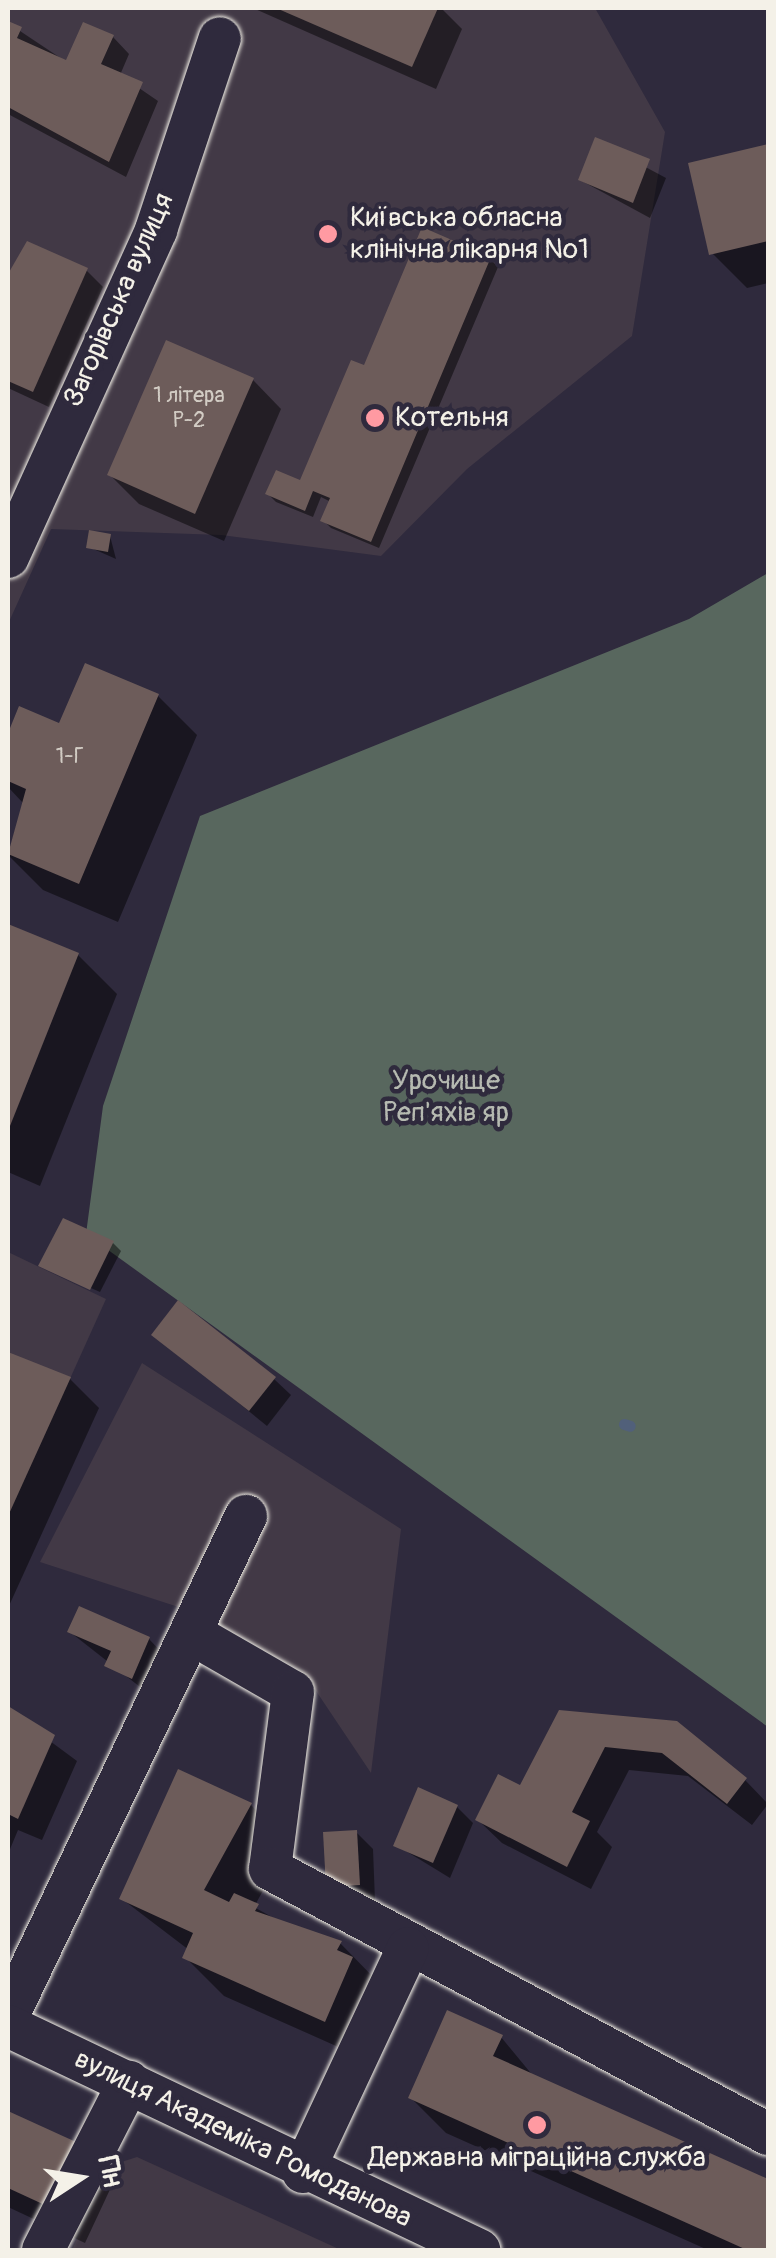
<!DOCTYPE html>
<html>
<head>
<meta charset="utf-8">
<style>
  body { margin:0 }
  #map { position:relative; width:776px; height:2258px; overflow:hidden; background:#2f2a3d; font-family:Pangolin,sans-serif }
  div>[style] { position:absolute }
  .built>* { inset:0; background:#423946 }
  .green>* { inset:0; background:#58675e }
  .shadow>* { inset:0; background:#0007 }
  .stream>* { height:11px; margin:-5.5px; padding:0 5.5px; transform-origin:5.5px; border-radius:5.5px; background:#51607a }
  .building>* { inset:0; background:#6d5c5a }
  .roads { filter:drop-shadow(0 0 2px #f4f1e8) drop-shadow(0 0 2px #f4f1e8) }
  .minor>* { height:42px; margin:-21px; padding:0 21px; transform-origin:21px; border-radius:21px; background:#2f2a3d }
  .dots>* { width:28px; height:28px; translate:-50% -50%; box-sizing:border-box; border:5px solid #2f2a3d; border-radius:50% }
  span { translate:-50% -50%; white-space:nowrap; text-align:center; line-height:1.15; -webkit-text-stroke:9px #2f2a3d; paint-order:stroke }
  .number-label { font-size:22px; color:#d2ccc4 }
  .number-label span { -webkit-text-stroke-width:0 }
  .poi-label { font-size:28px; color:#f4f1e8 }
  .left { translate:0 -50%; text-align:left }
  .street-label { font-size:28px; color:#f4f1e8 }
  .park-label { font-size:28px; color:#b6bab1 }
  .frame { position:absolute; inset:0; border:10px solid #f4f1e8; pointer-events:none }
  .north { position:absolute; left:30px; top:2128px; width:100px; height:100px; -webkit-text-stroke:8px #2f2a3d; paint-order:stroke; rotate:78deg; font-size:28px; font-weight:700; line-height:40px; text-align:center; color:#f4f1e8 }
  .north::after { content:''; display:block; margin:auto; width:35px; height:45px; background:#f4f1e8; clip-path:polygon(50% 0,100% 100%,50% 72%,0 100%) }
</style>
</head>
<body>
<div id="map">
  <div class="built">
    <div style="clip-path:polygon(8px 8px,595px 8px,665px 132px,632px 336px,467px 469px,381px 556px,221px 535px,51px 529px,8px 624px)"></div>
    <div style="clip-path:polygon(8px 1252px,106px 1299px,8px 1516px)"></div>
    <div style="clip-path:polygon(142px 1363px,401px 1529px,371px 1773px,304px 1673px,200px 1614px,40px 1562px)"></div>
    <div style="clip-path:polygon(137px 2157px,341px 2250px,72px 2250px,112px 2165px)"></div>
  </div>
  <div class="green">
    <div style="clip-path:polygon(768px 573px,768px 1727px,86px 1234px,103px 1106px,200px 816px,689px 619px)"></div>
  </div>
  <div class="shadow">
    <div style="clip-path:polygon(253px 8px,441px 8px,462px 29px,436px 89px)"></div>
    <div style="clip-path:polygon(8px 23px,68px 63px,113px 37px,129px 54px,120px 75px,158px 101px,126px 177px,8px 114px)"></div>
    <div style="clip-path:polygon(597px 141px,666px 178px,650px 218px,580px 180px)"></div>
    <div style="clip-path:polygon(768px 147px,768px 283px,747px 288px,712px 253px,691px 165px)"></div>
    <div style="clip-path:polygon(490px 259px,498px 267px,379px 548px,331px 528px,323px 520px,331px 502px,321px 497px,313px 517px,276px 502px,268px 494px,301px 483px,365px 369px)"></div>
    <div style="clip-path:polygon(86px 270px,103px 287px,49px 407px,8px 388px,8px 277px)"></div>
    <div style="clip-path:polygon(253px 380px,281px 409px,224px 541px,139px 504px,110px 475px)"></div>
    <div style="clip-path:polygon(110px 536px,116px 559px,89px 547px)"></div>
    <div style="clip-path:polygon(158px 696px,197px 735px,118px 922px,43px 890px,8px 855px,23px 803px,8px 787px,8px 739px,20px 710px,60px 726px)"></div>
    <div style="clip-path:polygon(8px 927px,78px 955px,117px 994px,40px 1186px,8px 1172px)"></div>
    <div style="clip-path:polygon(113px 1243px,121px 1251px,100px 1292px,41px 1266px)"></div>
    <div style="clip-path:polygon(154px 1334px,274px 1379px,291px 1395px,267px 1426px)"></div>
    <div style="clip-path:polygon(8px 1355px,70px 1379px,99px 1408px,8px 1608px)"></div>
    <div style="clip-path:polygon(70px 1632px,149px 1639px,165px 1656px,149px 1694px)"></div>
    <div style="clip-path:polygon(8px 1710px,77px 1761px,42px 1840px,18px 1830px,8px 1854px)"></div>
    <div style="clip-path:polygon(560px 1712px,745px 1780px,768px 1804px,752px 1825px,688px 1776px,629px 1770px,597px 1832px,612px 1847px,591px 1889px,502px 1843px,478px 1820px,521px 1789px)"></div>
    <div style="clip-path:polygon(179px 1772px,251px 1805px,289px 1843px,254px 1907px,316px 1942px,340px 1943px,378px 1982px,363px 2058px,224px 1996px,185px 1957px,189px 1950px,122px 1899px)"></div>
    <div style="clip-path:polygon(457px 1807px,473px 1823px,450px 1878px,396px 1845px)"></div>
    <div style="clip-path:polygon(356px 1832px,373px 1849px,375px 1901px,329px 1886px)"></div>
    <div style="clip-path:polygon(501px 2037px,534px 2077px,768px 2182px,768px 2250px,708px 2250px,446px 2133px,411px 2098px)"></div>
    <div style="clip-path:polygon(8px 2114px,74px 2144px,113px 2183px,85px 2243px,8px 2207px)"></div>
  </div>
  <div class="stream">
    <div style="left:624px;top:1424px;width:6px;rotate:18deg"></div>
  </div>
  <div class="building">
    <div style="clip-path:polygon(276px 8px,438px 8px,412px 67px)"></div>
    <div style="clip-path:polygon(8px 21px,22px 27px,17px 38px,66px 60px,83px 22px,114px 35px,101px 64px,143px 82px,109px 162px,8px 107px)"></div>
    <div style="clip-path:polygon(595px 137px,650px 159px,633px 203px,578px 180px)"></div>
    <div style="clip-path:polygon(768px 144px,768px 241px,709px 255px,688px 163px)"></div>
    <div style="clip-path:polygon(422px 227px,491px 257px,371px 542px,320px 521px,330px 498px,313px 491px,305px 511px,265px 494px,276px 470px,300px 480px,351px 360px,364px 365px)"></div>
    <div style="clip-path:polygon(27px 241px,88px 268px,33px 392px,8px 381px,8px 274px)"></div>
    <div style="clip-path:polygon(166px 340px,254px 378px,195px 514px,107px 475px)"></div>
    <div style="clip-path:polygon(89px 530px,111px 534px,108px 552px,86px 548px)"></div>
    <div style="clip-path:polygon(85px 663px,159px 694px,79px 884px,8px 854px,26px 789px,8px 781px,8px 733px,19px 706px,59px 723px)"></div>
    <div style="clip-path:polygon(8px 924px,79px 953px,8px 1131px)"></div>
    <div style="clip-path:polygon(63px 1218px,114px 1241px,90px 1290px,38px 1266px)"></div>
    <div style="clip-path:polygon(178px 1300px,276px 1377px,249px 1411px,151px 1335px)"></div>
    <div style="clip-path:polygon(8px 1352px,71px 1377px,8px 1516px)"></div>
    <div style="clip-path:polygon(79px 1606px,150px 1637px,132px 1679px,104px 1666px,111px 1651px,67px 1632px)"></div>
    <div style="clip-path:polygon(8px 1706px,55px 1735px,18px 1819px,8px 1814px)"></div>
    <div style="clip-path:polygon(559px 1710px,677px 1721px,747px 1778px,727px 1804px,662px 1753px,605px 1747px,572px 1812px,590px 1821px,567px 1867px,475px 1820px,498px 1774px,520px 1785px)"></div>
    <div style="clip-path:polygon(178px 1769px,252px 1803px,204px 1890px,229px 1902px,234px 1893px,259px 1904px,255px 1911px,342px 1941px,337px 1950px,353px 1957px,325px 2022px,182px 1958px,193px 1933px,119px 1899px)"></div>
    <div style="clip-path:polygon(418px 1787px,458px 1805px,433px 1863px,393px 1846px)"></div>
    <div style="clip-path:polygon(357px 1830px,360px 1885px,326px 1887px,323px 1832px)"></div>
    <div style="clip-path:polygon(447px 2010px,503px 2035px,493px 2056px,768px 2179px,768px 2250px,747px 2250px,408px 2098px)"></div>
    <div style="clip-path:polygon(8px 2111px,76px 2142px,47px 2206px,8px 2188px)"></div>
  </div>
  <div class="roads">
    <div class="minor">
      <div style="left:8px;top:557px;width:359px;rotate:-65.6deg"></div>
      <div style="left:156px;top:230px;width:202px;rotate:-71.6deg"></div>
      <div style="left:192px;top:1634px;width:116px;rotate:29.9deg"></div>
      <div style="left:293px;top:1692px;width:178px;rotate:97.4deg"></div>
      <div style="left:270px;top:1869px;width:564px;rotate:28.02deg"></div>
      <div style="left:8px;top:2016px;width:554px;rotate:-64.55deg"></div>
      <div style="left:8px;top:2026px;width:522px;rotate:25.44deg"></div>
      <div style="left:303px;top:2172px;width:247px;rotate:-64.9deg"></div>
      <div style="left:43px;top:2250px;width:189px;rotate:-62.9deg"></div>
    </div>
  </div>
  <div class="dots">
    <div style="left:328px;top:234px;background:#ff9aa2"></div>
    <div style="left:375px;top:418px;background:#ff9aa2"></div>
    <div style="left:537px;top:2125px;background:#ff9aa2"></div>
  </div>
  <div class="number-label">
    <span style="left:189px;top:408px">1 літера<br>Р-2</span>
    <span style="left:70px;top:757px">1-Г</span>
  </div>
  <div class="poi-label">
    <span class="left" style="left:350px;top:234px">Київська обласна<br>клінічна лікарня №1</span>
    <span class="left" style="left:395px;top:418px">Котельня</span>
    <span style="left:537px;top:2158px">Державна міграційна служба</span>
  </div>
  <div class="street-label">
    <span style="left:119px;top:300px;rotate:-66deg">Загорівська вулиця</span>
    <span style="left:243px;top:2139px;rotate:26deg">вулиця Академіка Ромоданова</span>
  </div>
  <div class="park-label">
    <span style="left:446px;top:1097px">Урочище<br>Реп'яхів яр</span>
  </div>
  <div class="frame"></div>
  <div class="north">Пн</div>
</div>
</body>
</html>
